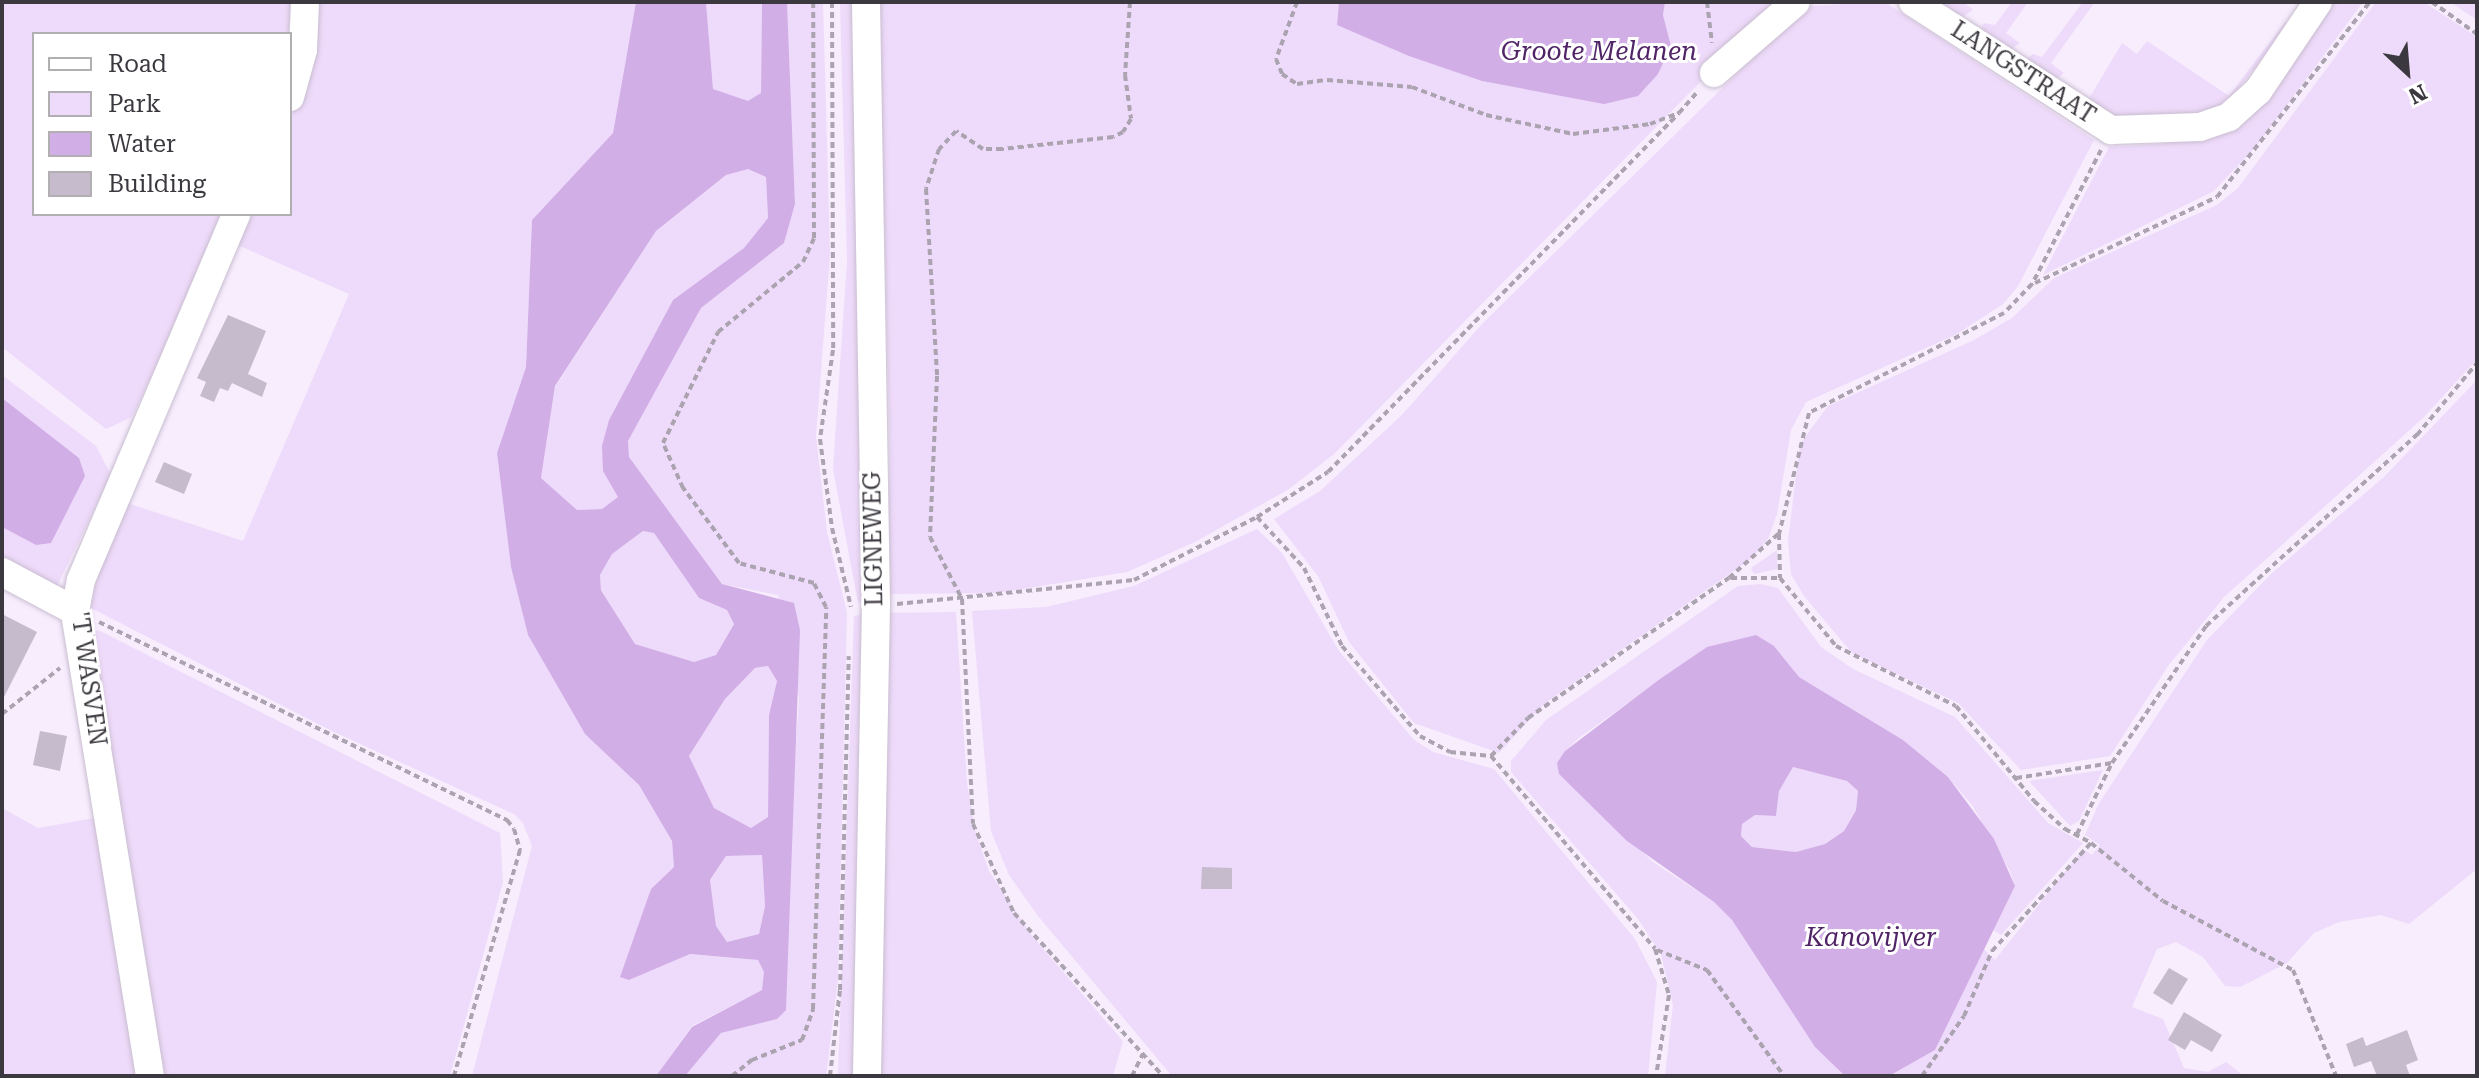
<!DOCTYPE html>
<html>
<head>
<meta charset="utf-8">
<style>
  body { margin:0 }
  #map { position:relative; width:2479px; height:1078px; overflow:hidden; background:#f7edfd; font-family:"Roboto Serif",serif }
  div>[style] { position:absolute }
  .green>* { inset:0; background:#eedafa }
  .water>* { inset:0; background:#d1aee6 }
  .building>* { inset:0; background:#c6bbcd }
  .path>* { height:4px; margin-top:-2px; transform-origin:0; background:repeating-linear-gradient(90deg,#aba4b0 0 6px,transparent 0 10px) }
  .roads { filter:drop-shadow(0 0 2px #c8bdd0) drop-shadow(0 0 2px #c8bdd0) }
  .minor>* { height:28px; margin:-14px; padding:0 14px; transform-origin:14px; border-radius:14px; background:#fff }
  span { translate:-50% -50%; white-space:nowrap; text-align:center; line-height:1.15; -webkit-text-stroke:6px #fff; paint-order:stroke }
  .street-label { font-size:24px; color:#3c383f }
  .water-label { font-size:26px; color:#502466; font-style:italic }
  .frame { position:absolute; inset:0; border:4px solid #3c383f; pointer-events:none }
  .legend { position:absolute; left:32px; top:32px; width:260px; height:184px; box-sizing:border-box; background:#fff; border:2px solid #b1afb2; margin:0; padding:10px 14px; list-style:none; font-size:24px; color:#3c383f }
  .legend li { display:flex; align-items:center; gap:16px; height:40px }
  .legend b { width:40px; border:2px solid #b1afb2 }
  .north { position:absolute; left:2367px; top:32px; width:80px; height:80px; -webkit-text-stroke:6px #fff; paint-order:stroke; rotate:154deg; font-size:22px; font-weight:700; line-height:32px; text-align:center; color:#3c383f }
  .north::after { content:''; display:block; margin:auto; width:28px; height:36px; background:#3c383f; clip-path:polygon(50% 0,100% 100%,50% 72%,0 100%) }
</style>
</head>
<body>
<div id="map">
  <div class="green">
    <div style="clip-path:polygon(2px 2px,292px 2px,288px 34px,34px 34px,34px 214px,228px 214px,132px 417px,106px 429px,2px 347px)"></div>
    <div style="clip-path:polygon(313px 2px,636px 2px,613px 133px,532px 220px,526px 367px,497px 453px,511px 567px,528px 635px,585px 734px,639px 785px,672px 841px,674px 867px,651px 889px,629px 980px,689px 954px,758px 960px,765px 972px,762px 990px,692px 1026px,656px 1076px,472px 1076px,532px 846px,523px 823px,514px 814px,334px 732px,91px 608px,87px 599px,124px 502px,243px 541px,349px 294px,233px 243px,246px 214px,290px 214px,290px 118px,299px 101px)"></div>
    <div style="clip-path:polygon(706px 2px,762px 2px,761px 94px,749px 102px,713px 89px)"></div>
    <div style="clip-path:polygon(787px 2px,823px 2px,830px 254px,816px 436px,827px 532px,847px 613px,838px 979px,826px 1076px,685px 1076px,721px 1033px,777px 1019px,799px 698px,778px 595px,722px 584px,629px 457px,628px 441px,701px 308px,784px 243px,795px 204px)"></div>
    <div style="clip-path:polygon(840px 2px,857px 2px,866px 602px,858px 603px,833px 469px,847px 261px)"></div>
    <div style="clip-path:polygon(879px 2px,1339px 2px,1337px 25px,1482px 81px,1536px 91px,1658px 74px,1671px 46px,1663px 15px,1665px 2px,1779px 2px,1334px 454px,1289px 489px,1195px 542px,1127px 572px,997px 593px,886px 594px,890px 458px)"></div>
    <div style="clip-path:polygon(1885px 2px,2094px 140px,2018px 286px,2003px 304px,1957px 334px,1806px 402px,1791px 430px,1777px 514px,1768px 539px,1752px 558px,1544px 704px,1499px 753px,1414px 723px,1349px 642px,1318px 576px,1274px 519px,1320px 491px,1402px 415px,1482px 324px,1806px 6px)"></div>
    <div style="clip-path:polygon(1934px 2px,1963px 2px,1973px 10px,1961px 18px)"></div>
    <div style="clip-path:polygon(2012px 2px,2028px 2px,2006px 33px,2020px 43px,2009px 51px,1979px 32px,1984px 23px,1995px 25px)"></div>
    <div style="clip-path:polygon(2083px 2px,2095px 2px,2051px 63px,2064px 73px,2055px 80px,2027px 59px,2033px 54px,2042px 57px)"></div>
    <div style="clip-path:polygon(2325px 2px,2363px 2px,2258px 144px,2214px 191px,2043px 275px,2109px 147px,2160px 144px,2207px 133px)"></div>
    <div style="clip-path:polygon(2376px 2px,2424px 2px,2477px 37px,2477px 359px,2424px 417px,2224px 597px,2168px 666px,2110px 756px,2021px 770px,1958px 703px,1852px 653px,1804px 596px,1791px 574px,1788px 541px,1800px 444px,1828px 406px,1972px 341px,2012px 318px,2054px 278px,2217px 205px,2238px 188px)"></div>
    <div style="clip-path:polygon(2450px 2px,2477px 2px,2477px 20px)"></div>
    <div style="clip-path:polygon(2285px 22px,2289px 25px,2221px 111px,2133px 125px,2084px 107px,2122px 43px,2137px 54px,2147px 41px,2229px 96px)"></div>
    <div style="clip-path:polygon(748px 168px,766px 177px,768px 218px,744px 248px,673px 300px,609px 420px,619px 497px,602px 509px,577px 510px,541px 478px,555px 387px,656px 231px,726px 175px)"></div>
    <div style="clip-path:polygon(2px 375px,96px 446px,111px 475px,57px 586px,2px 558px,2px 527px,36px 545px,79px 458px,2px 398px)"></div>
    <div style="clip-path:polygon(2477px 380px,2477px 869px,2409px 924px,2381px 915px,2339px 922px,2314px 933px,2287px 963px,2240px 987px,2225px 986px,2203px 957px,2176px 942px,2157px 949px,2132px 1007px,2163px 1019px,2184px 1068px,2208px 1072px,2226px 1062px,2244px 1076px,1889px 1076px,1935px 1050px,1983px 948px,1995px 960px,2083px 849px,2092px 855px,2100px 845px,2085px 835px,2099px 803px,2207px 640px,2271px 574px,2384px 477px)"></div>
    <div style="clip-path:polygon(1257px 529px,1282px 553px,1339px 651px,1414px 740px,1433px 752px,1494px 769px,1635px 939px,1657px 982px,1648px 1076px,1172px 1076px,1038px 916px,1009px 875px,991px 831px,972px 611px,1046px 607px,1134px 586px)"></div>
    <div style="clip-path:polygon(643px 531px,654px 533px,699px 598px,727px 610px,734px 623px,716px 655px,694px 662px,635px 644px,601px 589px,600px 575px,612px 554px)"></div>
    <div style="clip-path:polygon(1777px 550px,1777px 569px,1754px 574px,1751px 568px)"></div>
    <div style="clip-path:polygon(1761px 584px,1778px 588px,1821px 647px,1853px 669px,1955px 717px,2048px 823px,2083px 843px,2001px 935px,1993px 930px,2015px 886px,2010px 871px,1972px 805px,1948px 777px,1903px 740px,1799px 677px,1774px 646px,1707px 647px,1580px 737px,1565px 751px,1559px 774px,1653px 862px,1714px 902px,1732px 920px,1815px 1047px,1849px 1076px,1665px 1076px,1673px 1005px,1661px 954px,1638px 919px,1511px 772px,1511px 761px,1546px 720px,1738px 586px)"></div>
    <div style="clip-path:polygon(956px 612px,967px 783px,976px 834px,989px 871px,1032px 936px,1123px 1041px,1113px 1076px,879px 1076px,887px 613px)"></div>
    <div style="clip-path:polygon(864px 614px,856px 1076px,838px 1076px,854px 616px)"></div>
    <div style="clip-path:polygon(98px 630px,500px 833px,503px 882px,450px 1076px,156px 1076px,90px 634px)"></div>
    <div style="clip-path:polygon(768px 666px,777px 681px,769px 715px,768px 817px,751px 828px,714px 808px,689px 756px,725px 699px,755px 668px)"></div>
    <div style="clip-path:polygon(1793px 767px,1847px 781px,1858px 791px,1856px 809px,1844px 831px,1825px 844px,1796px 852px,1752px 847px,1741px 836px,1742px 824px,1755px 815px,1776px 816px,1779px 791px)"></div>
    <div style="clip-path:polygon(2103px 770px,2079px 821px,2070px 826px,2029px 781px)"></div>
    <div style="clip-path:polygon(2px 808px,38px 828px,100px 817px,144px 1076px,2px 1076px)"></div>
    <div style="clip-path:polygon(762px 855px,765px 906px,759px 934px,727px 942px,716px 926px,710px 881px,726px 856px)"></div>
  </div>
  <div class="water">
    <div style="clip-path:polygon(evenodd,636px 2px,706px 2px,713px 89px,748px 101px,761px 93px,762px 2px,787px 2px,795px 204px,784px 243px,701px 308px,628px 441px,629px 457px,722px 584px,794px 603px,800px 630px,786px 1010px,777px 1019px,721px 1033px,685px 1076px,656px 1076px,692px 1027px,762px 990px,764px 972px,758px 960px,690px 954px,629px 980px,620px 977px,651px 889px,674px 867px,672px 841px,639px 785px,585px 734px,528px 635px,511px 567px,497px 453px,526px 367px,532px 220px,613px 133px,636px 2px,748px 169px,766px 177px,768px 218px,744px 248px,673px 300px,609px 420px,602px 446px,603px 471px,618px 497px,602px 509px,577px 510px,541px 478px,555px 386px,656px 231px,726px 175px,748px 169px,636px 2px,643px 531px,654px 533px,699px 598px,727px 610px,734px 624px,716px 655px,694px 662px,635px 644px,601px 590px,600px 575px,612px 554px,643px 531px,636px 2px,768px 666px,777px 681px,769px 715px,768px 817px,751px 828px,714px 808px,689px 756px,725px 699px,755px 668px,768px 666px,636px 2px,762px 855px,765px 906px,759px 934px,727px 942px,716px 926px,710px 880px,726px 856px,762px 855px)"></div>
    <div style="clip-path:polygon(1339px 2px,1665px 2px,1663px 15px,1671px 46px,1658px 74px,1638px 96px,1604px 104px,1482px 81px,1409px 56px,1337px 25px)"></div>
    <div style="clip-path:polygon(2px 398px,79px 458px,85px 476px,51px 543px,36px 545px,2px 527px)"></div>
    <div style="clip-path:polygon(evenodd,1756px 635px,1774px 646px,1799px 677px,1903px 740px,1948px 777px,1994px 839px,2015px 886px,1935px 1050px,1889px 1076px,1843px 1074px,1815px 1047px,1732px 920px,1714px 902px,1627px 841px,1559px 774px,1557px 763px,1565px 751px,1660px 679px,1707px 647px,1756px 635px,1793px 767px,1847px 781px,1858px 791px,1856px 810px,1844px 831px,1825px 844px,1796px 852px,1752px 847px,1741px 836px,1742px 824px,1755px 815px,1776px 816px,1779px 791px,1793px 767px)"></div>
  </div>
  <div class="building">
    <div style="clip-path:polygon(228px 315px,266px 331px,248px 374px,267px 383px,262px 397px,232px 383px,228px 391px,220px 388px,214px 402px,200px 396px,206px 382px,197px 378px)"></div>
    <div style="clip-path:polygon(164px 462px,192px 474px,184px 494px,155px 482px)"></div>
    <div style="clip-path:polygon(2px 614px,37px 632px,2px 701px)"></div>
    <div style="clip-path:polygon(40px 731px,67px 736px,60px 771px,33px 765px)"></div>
    <div style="clip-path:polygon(1202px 867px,1232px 868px,1232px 889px,1201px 889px)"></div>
    <div style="clip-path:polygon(2169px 968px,2188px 979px,2172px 1005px,2153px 993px)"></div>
    <div style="clip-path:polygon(2184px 1012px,2222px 1035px,2212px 1052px,2191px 1040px,2185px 1050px,2168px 1040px)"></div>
    <div style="clip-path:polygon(2407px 1030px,2418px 1060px,2406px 1065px,2410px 1076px,2377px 1076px,2371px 1061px,2354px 1067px,2346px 1044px,2363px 1037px,2366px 1046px)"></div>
  </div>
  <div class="path">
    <div style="left:832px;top:2px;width:348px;rotate:89.8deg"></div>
    <div style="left:833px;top:350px;width:90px;rotate:98.3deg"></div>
    <div style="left:820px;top:439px;width:90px;rotate:82.3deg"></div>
    <div style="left:832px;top:528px;width:81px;rotate:76.5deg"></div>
    <div style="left:1130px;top:2px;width:73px;rotate:93.9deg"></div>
    <div style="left:1125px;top:75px;width:44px;rotate:82.2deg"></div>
    <div style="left:1131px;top:119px;width:15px;rotate:122deg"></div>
    <div style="left:1123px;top:132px;width:11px;rotate:153deg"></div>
    <div style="left:1113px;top:137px;width:112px;rotate:173.8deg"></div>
    <div style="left:1002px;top:149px;width:19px;rotate:180deg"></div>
    <div style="left:983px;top:149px;width:32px;rotate:-146deg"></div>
    <div style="left:956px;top:131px;width:25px;rotate:133deg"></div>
    <div style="left:939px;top:149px;width:42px;rotate:108deg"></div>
    <div style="left:926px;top:189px;width:187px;rotate:86.6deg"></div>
    <div style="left:937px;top:376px;width:161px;rotate:92.5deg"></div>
    <div style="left:930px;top:537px;width:70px;rotate:62.7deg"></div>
    <div style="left:962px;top:599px;width:225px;rotate:87.2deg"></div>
    <div style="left:973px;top:824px;width:98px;rotate:65.3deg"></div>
    <div style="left:1014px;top:913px;width:221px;rotate:47.6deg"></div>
    <div style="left:1297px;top:2px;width:61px;rotate:110.2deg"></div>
    <div style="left:1276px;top:59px;width:16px;rotate:68deg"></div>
    <div style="left:1282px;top:74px;width:18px;rotate:34deg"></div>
    <div style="left:1297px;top:84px;width:30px;rotate:-8deg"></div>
    <div style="left:1327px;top:80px;width:85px;rotate:4.7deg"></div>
    <div style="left:1412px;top:87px;width:79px;rotate:20.7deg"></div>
    <div style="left:1486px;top:115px;width:89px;rotate:12.3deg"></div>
    <div style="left:1573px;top:134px;width:78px;rotate:-7.4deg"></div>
    <div style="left:1650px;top:124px;width:31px;rotate:-21deg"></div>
    <div style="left:1679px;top:113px;width:30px;rotate:-49deg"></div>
    <div style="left:1707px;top:2px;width:41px;rotate:83deg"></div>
    <div style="left:2432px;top:2px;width:55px;rotate:35.4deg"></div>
    <div style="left:2101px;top:150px;width:151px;rotate:117.2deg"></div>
    <div style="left:2032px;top:284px;width:40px;rotate:134deg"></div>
    <div style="left:2004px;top:313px;width:219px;rotate:152.9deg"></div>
    <div style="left:1809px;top:413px;width:125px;rotate:103.9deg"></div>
    <div style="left:1779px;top:534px;width:44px;rotate:88.7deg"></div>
    <div style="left:1780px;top:578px;width:88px;rotate:50.5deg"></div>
    <div style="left:1836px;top:646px;width:134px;rotate:26.6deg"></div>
    <div style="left:1956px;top:706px;width:123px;rotate:50.6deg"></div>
    <div style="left:2034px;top:801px;width:42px;rotate:42.1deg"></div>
    <div style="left:2065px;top:829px;width:30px;rotate:28deg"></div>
    <div style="left:2091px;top:843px;width:92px;rotate:38.9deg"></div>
    <div style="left:2163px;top:901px;width:147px;rotate:28deg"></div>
    <div style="left:2293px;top:970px;width:114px;rotate:67.9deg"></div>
    <div style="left:2035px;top:283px;width:201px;rotate:-25.3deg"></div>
    <div style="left:2217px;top:197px;width:248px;rotate:-51.9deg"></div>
    <div style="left:1257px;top:517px;width:69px;rotate:47.3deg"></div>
    <div style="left:1304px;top:568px;width:87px;rotate:64deg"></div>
    <div style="left:1342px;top:646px;width:119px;rotate:49.1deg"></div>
    <div style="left:1420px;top:736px;width:34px;rotate:28deg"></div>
    <div style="left:1450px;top:752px;width:41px;rotate:5.6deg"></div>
    <div style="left:1491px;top:756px;width:53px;rotate:-45.8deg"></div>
    <div style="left:1528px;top:718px;width:245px;rotate:-34.9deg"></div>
    <div style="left:1729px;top:578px;width:66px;rotate:-41.9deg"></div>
    <div style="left:1731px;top:578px;width:49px"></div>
    <div style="left:897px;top:604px;width:238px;rotate:-5.8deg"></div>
    <div style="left:1134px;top:580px;width:138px;rotate:-27.1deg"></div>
    <div style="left:1257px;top:517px;width:84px;rotate:-32.4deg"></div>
    <div style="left:1328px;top:472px;width:502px;rotate:-45.65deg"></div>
    <div style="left:99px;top:622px;width:454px;rotate:25.9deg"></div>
    <div style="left:507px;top:820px;width:11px;rotate:52deg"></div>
    <div style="left:514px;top:829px;width:22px;rotate:74deg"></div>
    <div style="left:520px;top:850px;width:235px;rotate:106.3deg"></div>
    <div style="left:2px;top:714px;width:74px;rotate:-38.4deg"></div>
    <div style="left:1491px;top:756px;width:253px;rotate:49.6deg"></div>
    <div style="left:1655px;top:949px;width:48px;rotate:73.1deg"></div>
    <div style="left:1669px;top:995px;width:82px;rotate:99.1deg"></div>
    <div style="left:2016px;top:778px;width:97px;rotate:-8.9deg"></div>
    <div style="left:2077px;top:834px;width:79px;rotate:-63.8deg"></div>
    <div style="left:2112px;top:763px;width:166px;rotate:-55.5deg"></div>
    <div style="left:2206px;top:626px;width:285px;rotate:-42.2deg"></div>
    <div style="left:2417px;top:435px;width:94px;rotate:-50.2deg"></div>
    <div style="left:1657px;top:950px;width:54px;rotate:21.8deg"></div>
    <div style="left:1707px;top:970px;width:131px;rotate:54deg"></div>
    <div style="left:732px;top:1076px;width:26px;rotate:-39deg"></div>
    <div style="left:752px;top:1060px;width:54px;rotate:-21.8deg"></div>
    <div style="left:802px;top:1040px;width:33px;rotate:-70deg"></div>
    <div style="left:813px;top:1009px;width:402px;rotate:-88.1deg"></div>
    <div style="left:826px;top:607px;width:27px;rotate:-117deg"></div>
    <div style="left:814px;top:583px;width:78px;rotate:-165.1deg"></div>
    <div style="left:739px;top:563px;width:94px;rotate:-126.7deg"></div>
    <div style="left:683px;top:488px;width:49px;rotate:-114deg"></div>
    <div style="left:663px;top:443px;width:124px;rotate:-63.6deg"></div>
    <div style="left:718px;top:332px;width:110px;rotate:-39.5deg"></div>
    <div style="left:803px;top:262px;width:26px;rotate:-65deg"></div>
    <div style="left:814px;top:238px;width:236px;rotate:-90.2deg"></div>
    <div style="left:830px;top:1076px;width:87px;rotate:-83.4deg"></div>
    <div style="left:840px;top:990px;width:334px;rotate:-88.5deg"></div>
    <div style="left:1132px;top:1076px;width:25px;rotate:-64deg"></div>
    <div style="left:1922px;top:1076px;width:73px;rotate:-55deg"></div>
    <div style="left:1964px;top:1016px;width:71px;rotate:-66.7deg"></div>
    <div style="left:1992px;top:951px;width:147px;rotate:-47.5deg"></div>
  </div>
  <div class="roads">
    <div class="minor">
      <div style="left:866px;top:2px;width:603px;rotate:89.05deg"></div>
      <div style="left:876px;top:605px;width:471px;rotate:91.1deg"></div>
      <div style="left:1913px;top:2px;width:236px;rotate:32.9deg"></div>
      <div style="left:2111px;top:130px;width:89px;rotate:-1.9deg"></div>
      <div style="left:2200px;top:127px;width:31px;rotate:-19deg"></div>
      <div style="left:2229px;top:117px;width:39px;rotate:-42deg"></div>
      <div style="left:2258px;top:91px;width:107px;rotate:-56deg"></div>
      <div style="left:1714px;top:73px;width:108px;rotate:-40.9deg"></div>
      <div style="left:290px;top:97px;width:49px;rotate:-74.5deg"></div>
      <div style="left:303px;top:50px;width:48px;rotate:-87.6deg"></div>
      <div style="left:2px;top:572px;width:83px;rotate:28.1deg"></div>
      <div style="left:150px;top:1076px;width:471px;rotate:-99.2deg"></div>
      <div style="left:75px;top:611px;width:32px;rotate:-79deg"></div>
      <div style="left:81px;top:580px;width:397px;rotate:-67deg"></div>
    </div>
  </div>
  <div class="street-label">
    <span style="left:2023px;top:73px;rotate:33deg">LANGSTRAAT</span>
    <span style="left:874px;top:539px;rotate:-91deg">LIGNEWEG</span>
    <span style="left:88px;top:679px;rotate:82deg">'T WASVEN</span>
  </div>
  <div class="water-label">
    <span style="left:1599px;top:52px">Groote Melanen</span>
    <span style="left:1871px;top:938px">Kanovijver</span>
  </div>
  <div class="frame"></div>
  <ul class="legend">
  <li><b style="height:10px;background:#fff"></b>Road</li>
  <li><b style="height:22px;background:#eedafa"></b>Park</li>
  <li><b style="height:22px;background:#d1aee6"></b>Water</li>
  <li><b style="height:22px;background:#c6bbcd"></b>Building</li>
  </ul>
  <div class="north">N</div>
</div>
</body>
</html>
